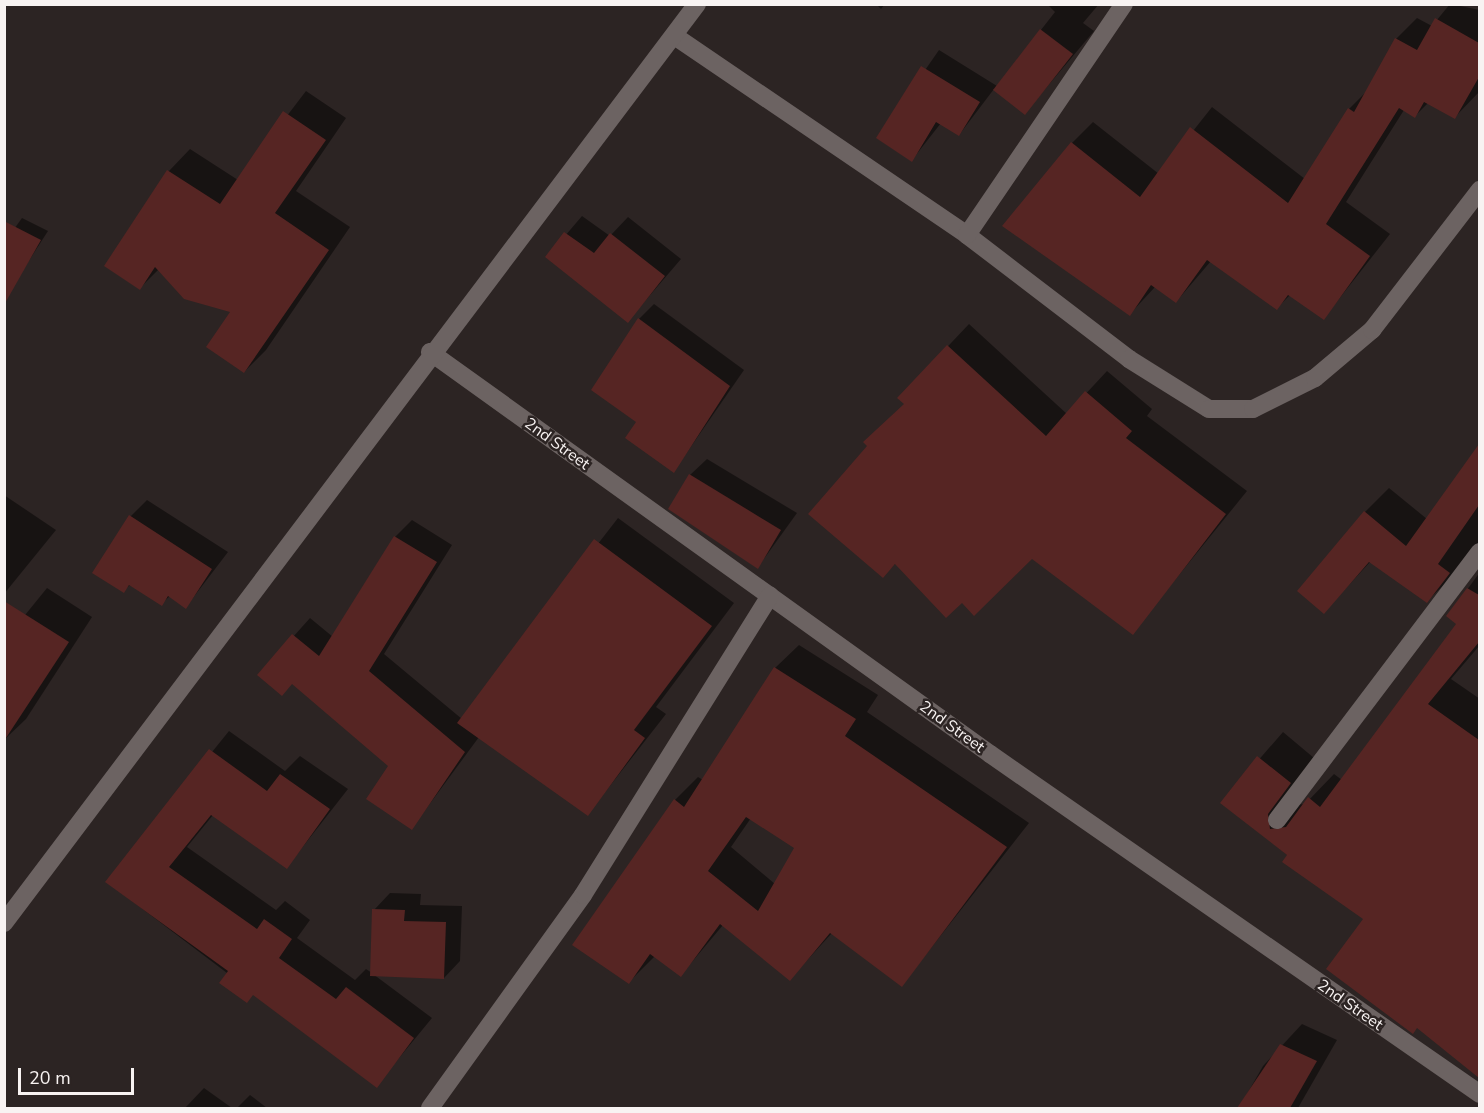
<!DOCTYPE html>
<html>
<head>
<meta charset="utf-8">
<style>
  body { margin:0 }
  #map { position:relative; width:1484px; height:1113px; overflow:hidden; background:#2c2423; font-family:"Nunito Sans",sans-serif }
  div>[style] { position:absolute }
  .shadow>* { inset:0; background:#0007 }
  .building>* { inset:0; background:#562523 }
  .lane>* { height:18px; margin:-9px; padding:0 9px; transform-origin:9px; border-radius:9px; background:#6c6362 }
  .street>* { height:18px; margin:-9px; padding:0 9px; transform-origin:9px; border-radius:9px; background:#6c6362 }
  span { translate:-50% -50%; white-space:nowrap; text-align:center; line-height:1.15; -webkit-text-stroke:5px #2c2423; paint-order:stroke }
  .street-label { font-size:16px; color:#f8f3f2 }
  .frame { position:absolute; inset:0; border:6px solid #f8f3f2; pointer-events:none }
  .scale { position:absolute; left:18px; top:1068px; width:116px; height:27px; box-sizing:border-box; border:3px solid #f8f3f2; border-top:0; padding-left:8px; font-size:18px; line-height:21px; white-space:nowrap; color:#f8f3f2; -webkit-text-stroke:4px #2c2423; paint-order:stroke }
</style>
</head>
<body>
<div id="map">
  <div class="shadow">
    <div style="clip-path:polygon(876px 4px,885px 4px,881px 9px)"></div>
    <div style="clip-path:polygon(1047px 4px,1099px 4px,1083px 23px,1094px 31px,1025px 113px,994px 89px,959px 135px,941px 123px,912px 160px,878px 138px,939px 50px,997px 86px,1055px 12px)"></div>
    <div style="clip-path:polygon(1450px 4px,1480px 10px,1480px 91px,1455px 117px,1428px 103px,1415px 116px,1404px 110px,1346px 202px,1390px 234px,1324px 318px,1290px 295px,1277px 308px,1211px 261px,1176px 302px,1155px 287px,1130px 314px,1072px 143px,1093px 122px,1159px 174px,1212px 107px,1305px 179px,1349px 109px,1368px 90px,1396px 39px,1417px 18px,1432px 26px)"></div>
    <div style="clip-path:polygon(306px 91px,346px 118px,296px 191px,350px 227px,266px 350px,244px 372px,232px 311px,159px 269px,140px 288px,106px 266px,169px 171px,190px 149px,238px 180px)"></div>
    <div style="clip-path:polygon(582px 216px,610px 236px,628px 217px,681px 259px,628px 321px,547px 257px)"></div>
    <div style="clip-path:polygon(22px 218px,48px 231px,21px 273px,4px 243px)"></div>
    <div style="clip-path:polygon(654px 304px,744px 370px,674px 471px,638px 422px,639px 319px)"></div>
    <div style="clip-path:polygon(969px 324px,1067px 414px,1107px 371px,1152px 409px,1147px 416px,1247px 491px,1132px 633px,1032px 557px,962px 601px,896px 563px,883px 576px,905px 403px,899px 398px)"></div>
    <div style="clip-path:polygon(1480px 447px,1480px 540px,1452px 577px,1427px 601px,1371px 561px,1324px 612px,1365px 512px,1389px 488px,1427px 519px)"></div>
    <div style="clip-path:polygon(707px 459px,797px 513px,758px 567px,690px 475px)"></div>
    <div style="clip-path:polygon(4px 495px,56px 530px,4px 594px)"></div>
    <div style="clip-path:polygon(147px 500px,228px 552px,186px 607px,170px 596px,161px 604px,130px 585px,123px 591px,131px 516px)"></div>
    <div style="clip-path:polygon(618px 518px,734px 603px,656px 707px,666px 714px,588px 814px,479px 737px,412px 828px,390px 765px,293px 683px,259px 675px,310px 618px,333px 637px,395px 537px,412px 520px,452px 545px,384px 654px,462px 719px)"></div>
    <div style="clip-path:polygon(1480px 572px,1480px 645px,1451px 679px,1480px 699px,1480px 945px,1436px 1007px,1365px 918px,1222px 802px,1283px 732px,1314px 758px,1294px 805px,1305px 804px,1334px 774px,1342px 780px,1458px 623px,1448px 616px)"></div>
    <div style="clip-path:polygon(47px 588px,92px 617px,26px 719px,4px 740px,4px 641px)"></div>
    <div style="clip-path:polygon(evenodd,799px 645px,878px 695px,867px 712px,1029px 823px,902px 985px,832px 933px,790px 979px,723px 925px,681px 975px,655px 956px,629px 982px,675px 800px,698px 777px,703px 780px,775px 668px,799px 645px,751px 818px,796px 847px,775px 884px,731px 847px,751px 818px)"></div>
    <div style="clip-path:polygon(229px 731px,285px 771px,300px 756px,348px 789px,287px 867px,213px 815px,187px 847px,276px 910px,285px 901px,310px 920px,297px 938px,355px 980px,366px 969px,372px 973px,374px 910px,390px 893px,421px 894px,420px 905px,462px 906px,460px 961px,444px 978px,373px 974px,432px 1018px,376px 1086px,107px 882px)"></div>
    <div style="clip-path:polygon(1302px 1024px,1337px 1040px,1298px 1108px,1239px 1108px,1263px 1066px)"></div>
    <div style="clip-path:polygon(1480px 1025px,1480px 1075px,1479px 1076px,1454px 1056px)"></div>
    <div style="clip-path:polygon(204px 1088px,232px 1108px,185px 1108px)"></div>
    <div style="clip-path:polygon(250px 1095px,267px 1108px,237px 1108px)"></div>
  </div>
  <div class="building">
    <div style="clip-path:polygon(1435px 18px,1479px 43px,1479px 77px,1455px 119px,1424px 102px,1415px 118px,1399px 108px,1326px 224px,1370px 256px,1324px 320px,1288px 295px,1277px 310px,1207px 260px,1176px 303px,1151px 285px,1130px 316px,1002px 226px,1071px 142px,1140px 197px,1190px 127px,1288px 203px,1348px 108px,1354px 112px,1395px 38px,1417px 50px)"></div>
    <div style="clip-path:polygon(1040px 29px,1073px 54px,1025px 115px,993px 90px)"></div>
    <div style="clip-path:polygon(921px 66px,980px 102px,959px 136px,936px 122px,912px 162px,876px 138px)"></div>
    <div style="clip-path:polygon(283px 111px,326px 140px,275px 213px,329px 250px,244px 373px,206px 347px,230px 312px,184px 299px,155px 267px,140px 290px,104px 266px,167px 170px,220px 204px)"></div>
    <div style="clip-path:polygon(4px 221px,41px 240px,4px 305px)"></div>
    <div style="clip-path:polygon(564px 232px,594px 253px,610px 233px,665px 276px,628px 323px,545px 257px)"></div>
    <div style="clip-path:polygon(638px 318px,730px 386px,674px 473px,625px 438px,636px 422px,591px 390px)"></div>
    <div style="clip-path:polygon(947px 345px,1046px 436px,1085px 391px,1132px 431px,1126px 438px,1226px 514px,1133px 635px,1032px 559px,974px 616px,962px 603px,946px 618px,895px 564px,883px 578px,808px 514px,867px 446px,863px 442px,904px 404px,897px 398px)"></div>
    <div style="clip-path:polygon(1479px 444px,1479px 505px,1438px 564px,1450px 573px,1427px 603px,1369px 562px,1324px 614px,1297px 591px,1364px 511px,1406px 546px)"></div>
    <div style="clip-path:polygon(689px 474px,781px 530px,758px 569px,668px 509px)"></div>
    <div style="clip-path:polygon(129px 515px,212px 569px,186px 609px,168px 596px,162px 606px,129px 585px,124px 593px,92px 573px)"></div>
    <div style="clip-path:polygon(394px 536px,437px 562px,369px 671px,465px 752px,412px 830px,366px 799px,388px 766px,292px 684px,282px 696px,257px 675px,292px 634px,319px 656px)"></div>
    <div style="clip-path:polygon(594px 539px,712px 626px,634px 730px,645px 738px,588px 816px,457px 723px)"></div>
    <div style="clip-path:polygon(1467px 588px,1479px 595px,1479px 642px,1428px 704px,1479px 740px,1479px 1078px,1417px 1028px,1413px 1034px,1326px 969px,1363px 919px,1282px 862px,1287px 855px,1220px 803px,1257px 756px,1291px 783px,1268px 814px,1270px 829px,1286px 827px,1308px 797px,1320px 807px,1456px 624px,1446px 616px)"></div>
    <div style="clip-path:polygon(4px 601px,69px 642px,4px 741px)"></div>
    <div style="clip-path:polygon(evenodd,774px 667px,856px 719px,845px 736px,1007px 847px,902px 987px,830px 933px,790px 981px,720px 924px,681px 977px,650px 954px,629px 984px,572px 945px,674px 799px,684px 807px,774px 667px,746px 817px,794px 848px,758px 911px,708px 871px,746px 817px)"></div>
    <div style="clip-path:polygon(209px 749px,267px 791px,280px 774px,330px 809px,287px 869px,211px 815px,169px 867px,257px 929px,264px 919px,292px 939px,279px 958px,336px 999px,346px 987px,414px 1038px,377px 1088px,253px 995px,247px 1003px,219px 983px,228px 971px,105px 882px)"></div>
    <div style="clip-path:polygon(372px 909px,405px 910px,404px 921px,446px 922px,444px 979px,370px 976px)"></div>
    <div style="clip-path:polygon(1280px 1044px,1317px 1061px,1290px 1108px,1237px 1108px)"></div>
  </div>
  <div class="lane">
    <div style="left:1277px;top:820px;width:336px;rotate:-52.9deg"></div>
  </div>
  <div class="street">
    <div style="left:676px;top:37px;width:352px;rotate:34.2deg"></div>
    <div style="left:967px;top:235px;width:204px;rotate:37.4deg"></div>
    <div style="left:1129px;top:359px;width:94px;rotate:32deg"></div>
    <div style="left:1209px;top:409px;width:44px"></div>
    <div style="left:1253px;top:409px;width:69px;rotate:-26.6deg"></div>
    <div style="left:1315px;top:378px;width:75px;rotate:-40.1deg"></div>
    <div style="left:1372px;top:330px;width:177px;rotate:-52.4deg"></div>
    <div style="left:967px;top:235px;width:279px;rotate:-55.8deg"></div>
    <div style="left:430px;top:352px;width:689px;rotate:35.67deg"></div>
    <div style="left:990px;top:754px;width:596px;rotate:34.76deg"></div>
    <div style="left:4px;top:923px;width:1151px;rotate:-52.98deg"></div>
    <div style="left:430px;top:1108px;width:262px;rotate:-54.3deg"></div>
    <div style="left:583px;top:895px;width:353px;rotate:-58deg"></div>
  </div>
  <div class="street-label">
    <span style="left:557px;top:444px;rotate:36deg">2nd Street</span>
    <span style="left:952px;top:727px;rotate:36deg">2nd Street</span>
    <span style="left:1350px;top:1005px;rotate:35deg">2nd Street</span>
  </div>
  <div class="frame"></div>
  <div class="scale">20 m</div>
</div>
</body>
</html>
